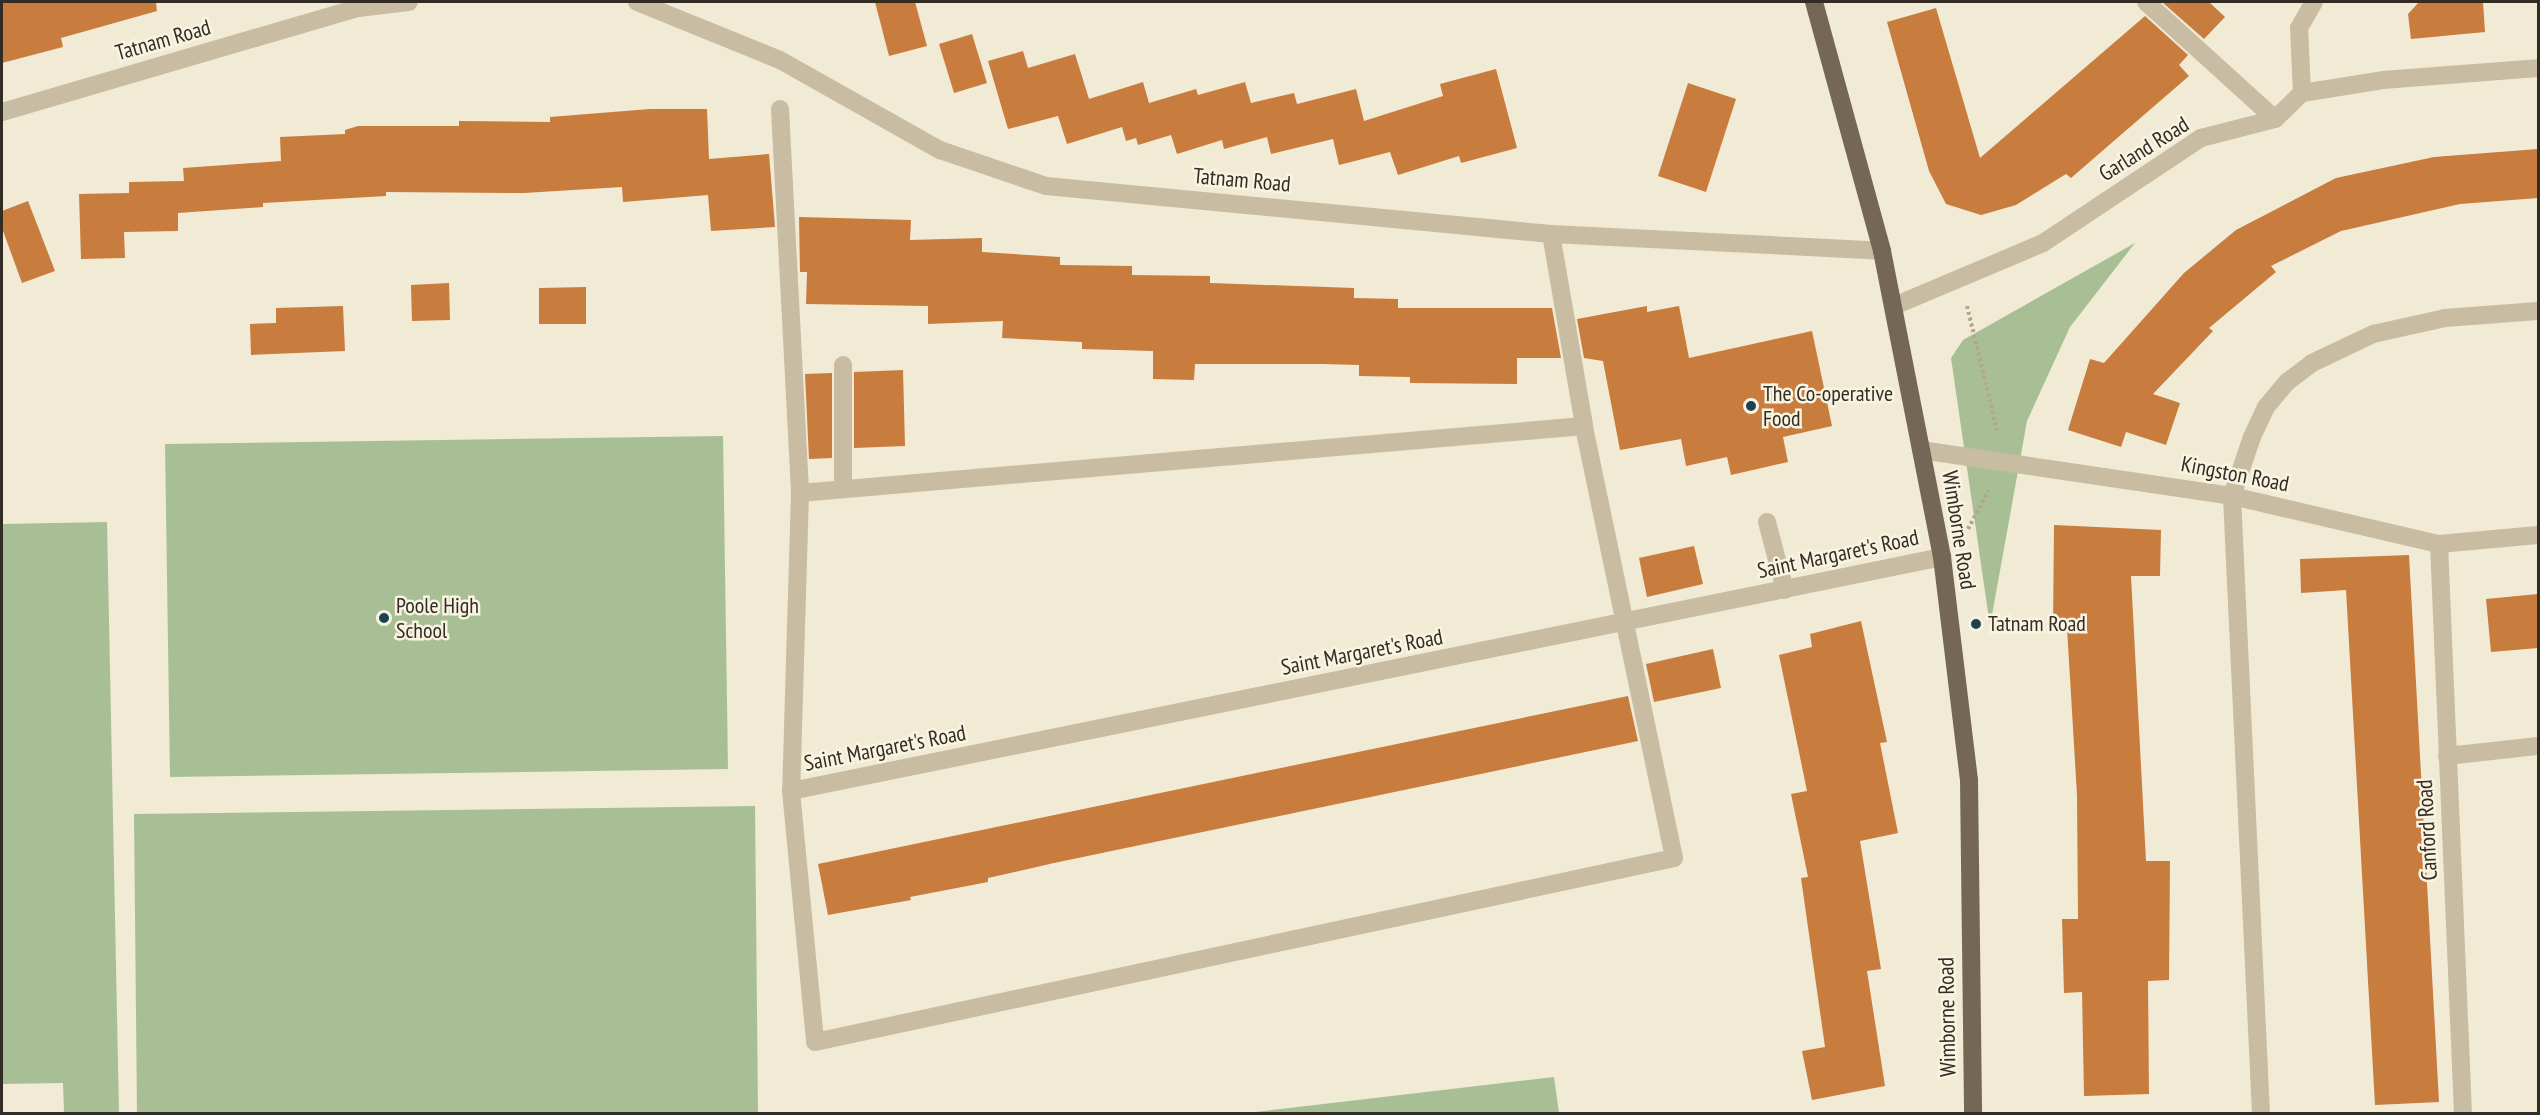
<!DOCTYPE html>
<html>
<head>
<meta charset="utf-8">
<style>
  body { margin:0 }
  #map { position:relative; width:2540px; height:1115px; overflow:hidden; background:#f1ead5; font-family:"PT Sans Narrow",sans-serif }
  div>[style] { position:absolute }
  .green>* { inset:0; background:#a8bf96 }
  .building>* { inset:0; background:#c87c3d }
  .path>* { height:4px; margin-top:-2px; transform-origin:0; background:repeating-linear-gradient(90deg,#b4a68c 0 3px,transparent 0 6px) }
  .minor>* { height:18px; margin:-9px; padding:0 9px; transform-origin:9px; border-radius:9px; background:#c8bca2 }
  .major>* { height:18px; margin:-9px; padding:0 9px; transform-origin:9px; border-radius:9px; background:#756755 }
  .dots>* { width:16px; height:16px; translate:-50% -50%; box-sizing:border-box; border:3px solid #f9f3e1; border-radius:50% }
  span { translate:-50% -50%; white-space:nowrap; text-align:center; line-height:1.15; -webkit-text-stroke:5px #f9f3e1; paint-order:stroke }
  .street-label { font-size:22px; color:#332c24 }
  .poi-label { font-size:22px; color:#332c24 }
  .left { translate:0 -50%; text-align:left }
  .frame { position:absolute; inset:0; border:3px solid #332c24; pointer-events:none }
</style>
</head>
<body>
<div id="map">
  <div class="green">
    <div style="clip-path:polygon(2135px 243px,2070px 327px,2027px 421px,1990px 626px,1951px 358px,1963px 340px)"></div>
    <div style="clip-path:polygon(723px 436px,728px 769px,170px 777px,165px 444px)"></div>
    <div style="clip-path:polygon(107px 522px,119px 1113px,64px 1113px,63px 1083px,2px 1084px,2px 524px)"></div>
    <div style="clip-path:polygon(755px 806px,758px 1113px,137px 1113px,134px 814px)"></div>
    <div style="clip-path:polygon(1554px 1077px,1559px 1113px,1247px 1113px)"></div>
  </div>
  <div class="building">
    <div style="clip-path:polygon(2px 2px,156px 2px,157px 11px,61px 38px,63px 47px,2px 63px)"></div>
    <div style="clip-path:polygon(875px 2px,915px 2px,927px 46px,889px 56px)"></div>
    <div style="clip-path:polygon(2162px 2px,2209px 2px,2225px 17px,2204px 39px)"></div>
    <div style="clip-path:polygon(2419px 2px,2483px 2px,2485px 32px,2411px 39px,2408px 14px)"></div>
    <div style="clip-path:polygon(1936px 8px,1980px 158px,2145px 16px,2188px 55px,2179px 65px,2189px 76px,2071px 178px,2066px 174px,2016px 205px,1981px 215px,1946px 204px,1929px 171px,1887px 22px)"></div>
    <div style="clip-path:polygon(972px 34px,987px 83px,954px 93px,939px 44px)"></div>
    <div style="clip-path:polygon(1023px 51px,1028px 68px,1075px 54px,1089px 99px,1143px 82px,1149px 103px,1196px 89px,1198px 95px,1245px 82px,1251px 103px,1294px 93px,1297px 104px,1356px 89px,1364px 121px,1443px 96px,1440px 84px,1496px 69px,1517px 148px,1461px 163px,1459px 156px,1398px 175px,1390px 152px,1339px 165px,1333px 139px,1271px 154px,1267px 137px,1224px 149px,1222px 140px,1177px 154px,1171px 135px,1138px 145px,1136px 138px,1126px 141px,1122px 127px,1067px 144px,1058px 116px,1008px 129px,988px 61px)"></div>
    <div style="clip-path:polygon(1688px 83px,1736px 99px,1706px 192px,1658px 176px)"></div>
    <div style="clip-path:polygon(650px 109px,707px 109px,709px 159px,769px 154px,775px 227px,711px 231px,708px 195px,623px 202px,622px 187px,524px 193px,386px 192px,386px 196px,263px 203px,263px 207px,178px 213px,178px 231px,124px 232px,125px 258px,81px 259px,79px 194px,129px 193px,129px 182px,184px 181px,183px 168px,281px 161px,280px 137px,345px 134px,345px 130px,358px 126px,459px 126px,459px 121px,550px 122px,550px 117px)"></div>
    <div style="clip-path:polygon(2538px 149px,2538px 198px,2460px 204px,2341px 231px,2271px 266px,2276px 272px,2209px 328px,2213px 331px,2153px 394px,2180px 403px,2166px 445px,2126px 432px,2121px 447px,2068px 430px,2090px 359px,2104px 363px,2184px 273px,2236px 230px,2336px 178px,2434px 157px)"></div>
    <div style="clip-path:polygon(28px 201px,55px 271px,22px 283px,2px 228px,2px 211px)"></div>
    <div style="clip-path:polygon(799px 217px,911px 220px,910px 240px,982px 238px,982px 252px,1060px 257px,1060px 265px,1132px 266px,1132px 275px,1210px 276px,1210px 283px,1354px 288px,1354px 298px,1398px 299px,1398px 308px,1552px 308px,1561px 358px,1517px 358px,1517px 384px,1410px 383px,1410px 377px,1359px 376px,1359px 365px,1323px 364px,1195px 364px,1194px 380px,1153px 379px,1153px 351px,1082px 349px,1082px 342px,1002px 338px,1003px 321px,928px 324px,928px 306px,806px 304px,807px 272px,800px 272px)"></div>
    <div style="clip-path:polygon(449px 283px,450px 320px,412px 321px,411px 285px)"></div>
    <div style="clip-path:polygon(586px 287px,586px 324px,539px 324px,539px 288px)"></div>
    <div style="clip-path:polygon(343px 306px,345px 351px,251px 355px,250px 324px,276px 323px,276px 308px)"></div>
    <div style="clip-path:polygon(1647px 306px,1647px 312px,1679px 306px,1689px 358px,1812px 331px,1832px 426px,1783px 437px,1788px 462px,1731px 475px,1727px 457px,1686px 466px,1681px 439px,1620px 450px,1603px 361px,1584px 358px,1577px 319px)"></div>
    <div style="clip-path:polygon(903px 370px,905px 446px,854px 448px,854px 372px)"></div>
    <div style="clip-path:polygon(832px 373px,832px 458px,809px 459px,805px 374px)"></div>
    <div style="clip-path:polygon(2054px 525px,2161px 530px,2160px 576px,2131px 576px,2146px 861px,2170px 861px,2169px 980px,2148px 981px,2149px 1094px,2084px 1096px,2082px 992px,2064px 993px,2062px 919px,2078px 919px,2077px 795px,2067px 628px,2053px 628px)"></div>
    <div style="clip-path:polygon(1694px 546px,1703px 584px,1647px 597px,1639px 558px)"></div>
    <div style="clip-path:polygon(2409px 555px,2439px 1102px,2375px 1105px,2346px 590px,2301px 593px,2300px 559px)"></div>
    <div style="clip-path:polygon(2538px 594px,2538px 648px,2491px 652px,2486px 599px)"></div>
    <div style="clip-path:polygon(1861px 621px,1887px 742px,1880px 743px,1898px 833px,1860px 841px,1881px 969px,1867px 971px,1885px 1086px,1812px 1100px,1802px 1051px,1825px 1047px,1801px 878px,1808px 877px,1791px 794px,1807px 791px,1779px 655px,1812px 647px,1810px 634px)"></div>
    <div style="clip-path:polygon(1713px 649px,1721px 688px,1654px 702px,1646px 664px)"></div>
    <div style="clip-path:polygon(1628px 696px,1638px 741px,1054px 863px,988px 878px,988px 882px,910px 897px,911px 900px,828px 915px,818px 864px)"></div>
  </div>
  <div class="path">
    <div style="left:1967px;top:306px;width:128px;rotate:76.4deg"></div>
    <div style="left:1968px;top:529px;width:44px;rotate:-61.7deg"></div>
  </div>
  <div class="minor">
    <div style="left:637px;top:2px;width:154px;rotate:22.1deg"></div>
    <div style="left:780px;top:60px;width:184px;rotate:29.4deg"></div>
    <div style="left:940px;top:150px;width:112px;rotate:18.8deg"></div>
    <div style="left:1046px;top:186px;width:507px;rotate:5.43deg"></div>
    <div style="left:1551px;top:234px;width:331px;rotate:2.9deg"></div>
    <div style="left:2146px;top:2px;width:174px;rotate:42.2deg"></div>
    <div style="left:2302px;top:93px;width:65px;rotate:-92.6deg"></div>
    <div style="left:2299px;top:28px;width:30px;rotate:-60deg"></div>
    <div style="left:780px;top:109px;width:385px;rotate:87deg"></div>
    <div style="left:800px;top:493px;width:298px;rotate:91.7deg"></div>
    <div style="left:791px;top:791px;width:252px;rotate:84.5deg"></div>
    <div style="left:815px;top:1042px;width:878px;rotate:-12.09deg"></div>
    <div style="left:1674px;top:858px;width:441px;rotate:-101.8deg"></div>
    <div style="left:1584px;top:426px;width:787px;rotate:175.12deg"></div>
    <div style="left:2px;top:112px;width:371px;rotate:-16.3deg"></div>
    <div style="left:358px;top:8px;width:51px;rotate:-6.7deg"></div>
    <div style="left:1551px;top:234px;width:195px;rotate:80.2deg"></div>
    <div style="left:1894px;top:306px;width:162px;rotate:-22.9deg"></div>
    <div style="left:2043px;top:243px;width:190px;rotate:-33.6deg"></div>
    <div style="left:2201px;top:138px;width:76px;rotate:-14.4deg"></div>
    <div style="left:2275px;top:119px;width:37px;rotate:-44deg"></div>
    <div style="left:2302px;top:93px;width:82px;rotate:-9.1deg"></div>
    <div style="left:2383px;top:80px;width:155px;rotate:-4.4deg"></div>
    <div style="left:1921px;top:450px;width:314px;rotate:8.4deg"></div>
    <div style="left:2232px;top:496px;width:212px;rotate:13.1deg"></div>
    <div style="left:2439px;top:544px;width:99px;rotate:-5.2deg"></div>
    <div style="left:843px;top:489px;width:124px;rotate:-90deg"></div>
    <div style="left:1767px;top:522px;width:70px;rotate:75.2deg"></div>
    <div style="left:2439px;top:544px;width:571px;rotate:87.59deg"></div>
    <div style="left:2447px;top:756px;width:92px;rotate:-6.3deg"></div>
    <div style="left:791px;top:791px;width:1175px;rotate:-11.49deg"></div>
    <div style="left:2261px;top:1114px;width:619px;rotate:-92.69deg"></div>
    <div style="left:2232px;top:496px;width:62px;rotate:-71.3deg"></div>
    <div style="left:2252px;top:437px;width:33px;rotate:-65deg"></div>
    <div style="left:2266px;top:407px;width:33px;rotate:-50deg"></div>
    <div style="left:2287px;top:382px;width:31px;rotate:-37deg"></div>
    <div style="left:2312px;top:363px;width:68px;rotate:-25.4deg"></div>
    <div style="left:2373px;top:334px;width:74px;rotate:-12.5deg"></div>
    <div style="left:2445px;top:318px;width:93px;rotate:-4.3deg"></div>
  </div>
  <div class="major">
    <div style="left:1814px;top:2px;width:258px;rotate:74.7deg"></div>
    <div style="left:1882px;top:251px;width:312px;rotate:78.9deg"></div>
    <div style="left:1942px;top:557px;width:225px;rotate:83.1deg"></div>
    <div style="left:1969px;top:780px;width:334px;rotate:89.3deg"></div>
  </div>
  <div class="dots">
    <div style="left:1751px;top:406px;background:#1a4454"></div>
    <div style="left:384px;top:618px;background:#1a4454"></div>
    <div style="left:1976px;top:624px;background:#1a4454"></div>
  </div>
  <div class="street-label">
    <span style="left:163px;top:40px;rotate:-16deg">Tatnam Road</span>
    <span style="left:2144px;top:149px;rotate:-32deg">Garland Road</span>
    <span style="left:1242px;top:180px;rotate:5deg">Tatnam Road</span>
    <span style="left:2235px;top:474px;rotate:11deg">Kingston Road</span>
    <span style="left:1959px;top:530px;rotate:81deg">Wimborne Road</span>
    <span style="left:1838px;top:554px;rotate:-12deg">Saint Margaret's Road</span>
    <span style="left:1362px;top:652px;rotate:-11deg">Saint Margaret's Road</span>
    <span style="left:885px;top:748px;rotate:-11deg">Saint Margaret's Road</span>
    <span style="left:2427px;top:830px;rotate:-93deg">Canford Road</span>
    <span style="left:1947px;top:1017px;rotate:-91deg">Wimborne Road</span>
  </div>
  <div class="poi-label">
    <span class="left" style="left:1763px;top:406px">The Co-operative<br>Food</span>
    <span class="left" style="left:396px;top:618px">Poole High<br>School</span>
    <span class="left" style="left:1988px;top:624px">Tatnam Road</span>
  </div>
  <div class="frame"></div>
</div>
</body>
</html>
